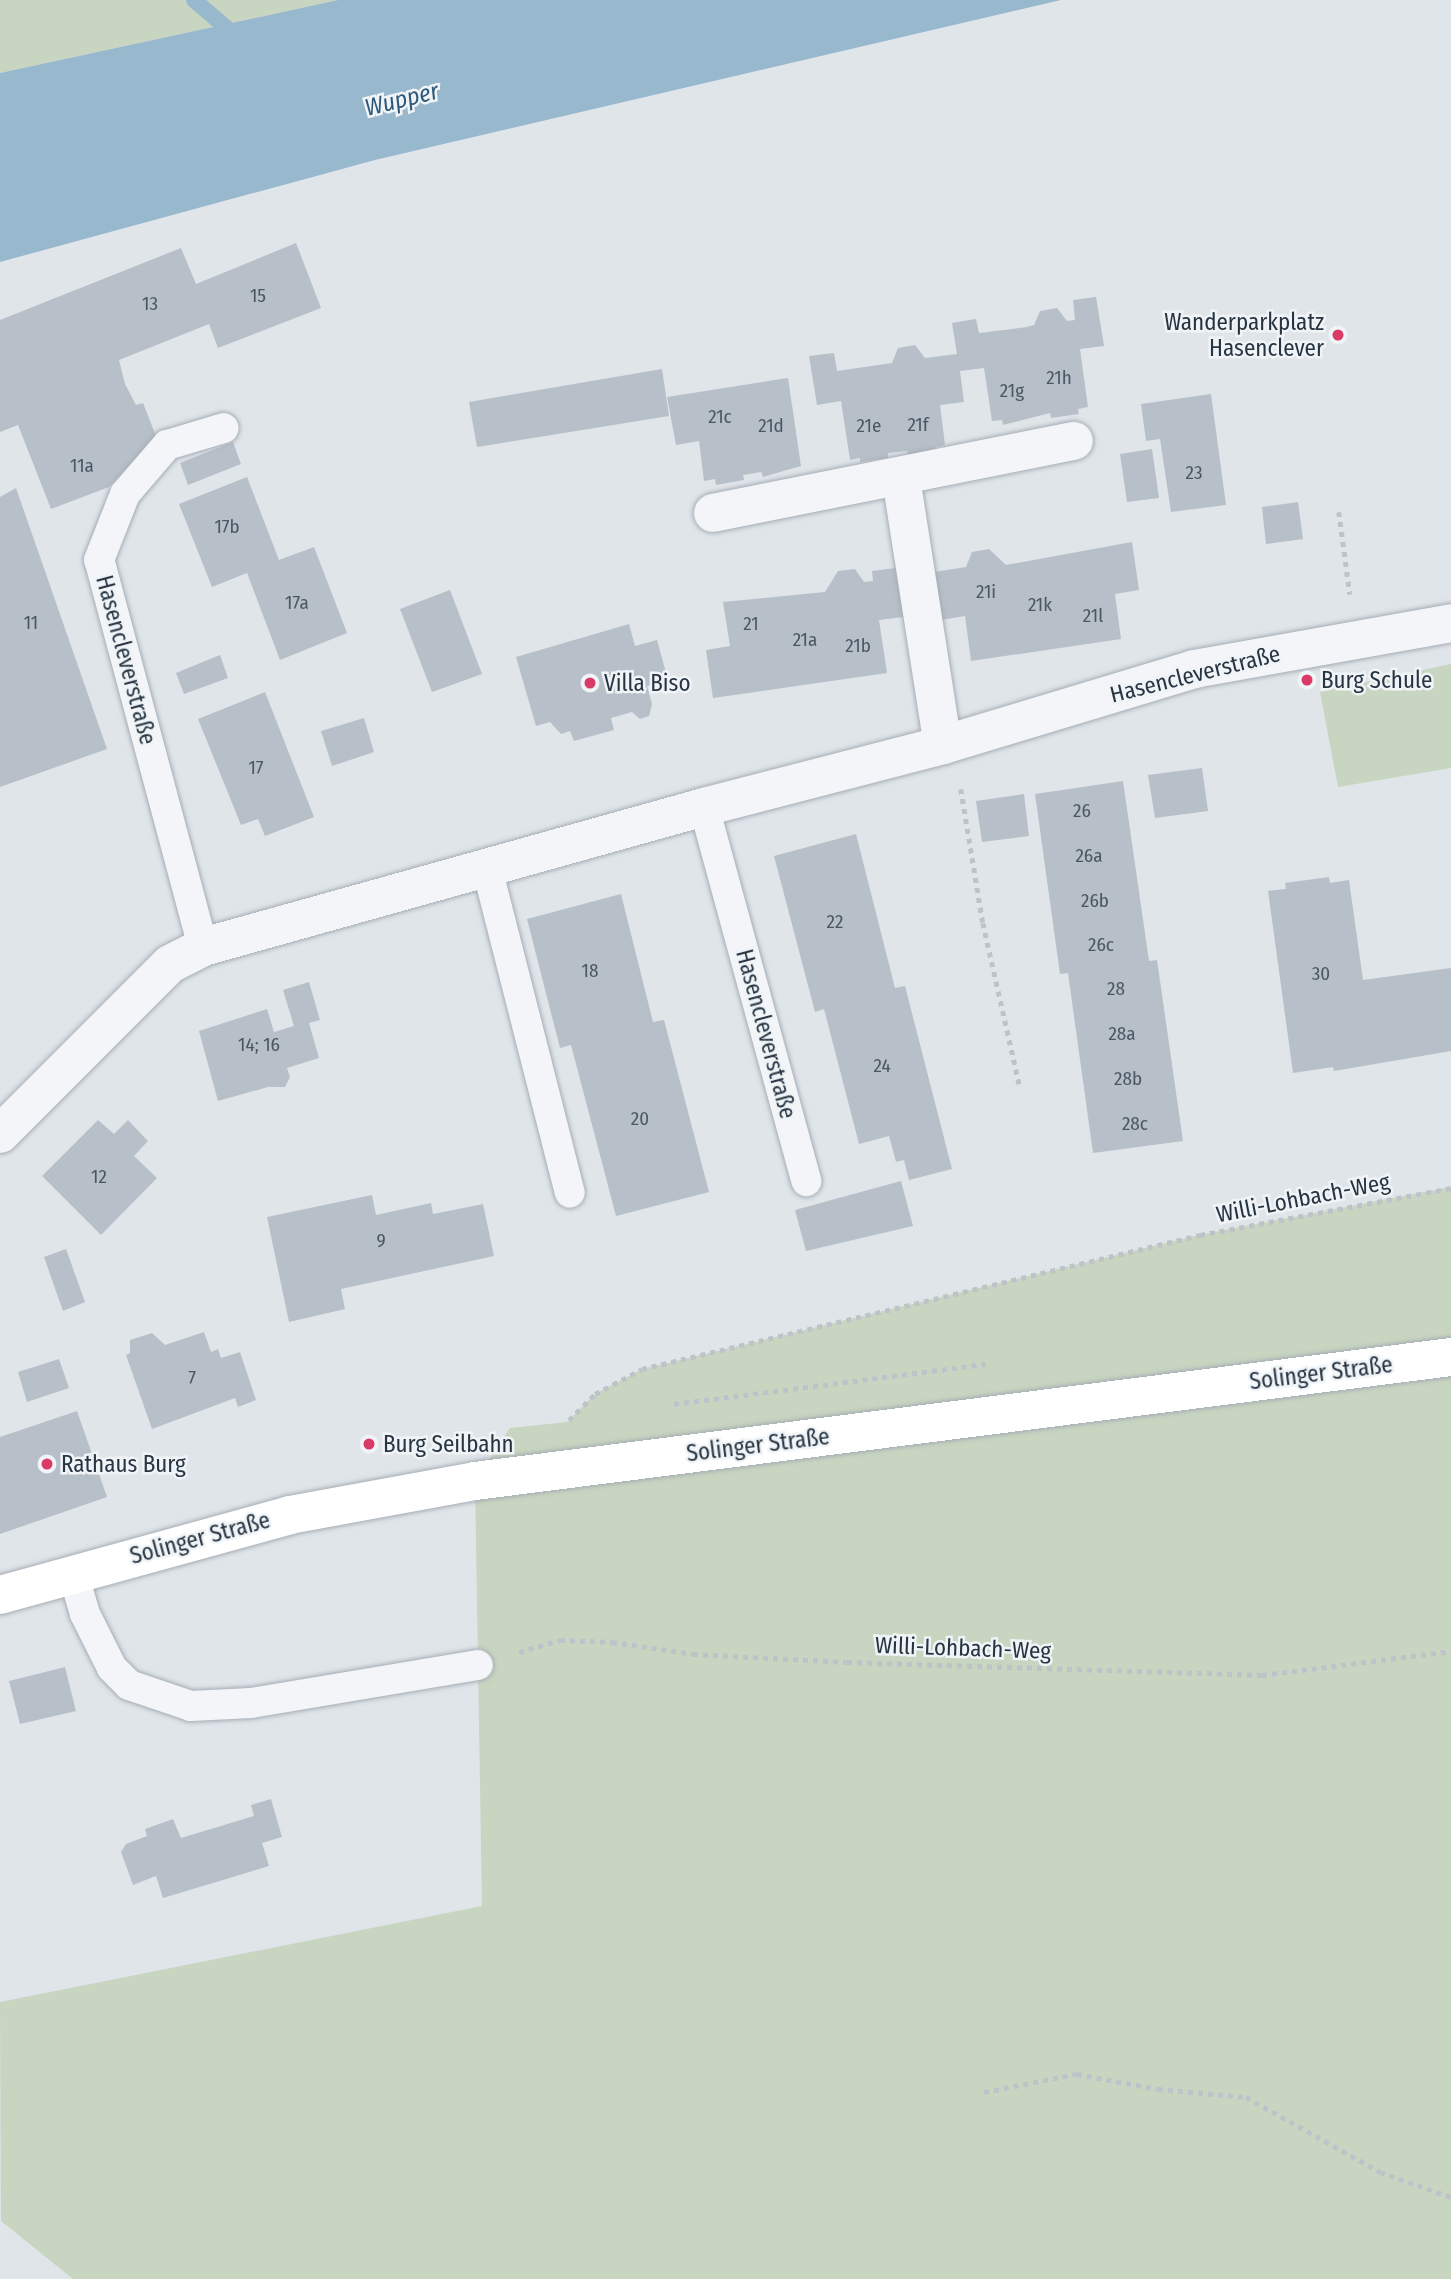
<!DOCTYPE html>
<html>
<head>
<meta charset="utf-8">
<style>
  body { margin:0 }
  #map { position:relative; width:1451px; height:2279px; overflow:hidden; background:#e0e5ea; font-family:"Fira Sans Condensed",sans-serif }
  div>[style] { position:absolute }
  .green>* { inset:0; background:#c8d5c0 }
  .water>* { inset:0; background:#98b8cd }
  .stream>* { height:16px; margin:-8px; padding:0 8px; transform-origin:8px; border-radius:8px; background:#98b8cd }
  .building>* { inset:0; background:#b7bfc8 }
  .path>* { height:4.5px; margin-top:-2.25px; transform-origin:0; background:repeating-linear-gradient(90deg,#bec3c9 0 5px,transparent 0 10px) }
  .roads { filter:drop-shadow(0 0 2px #a5adb5) drop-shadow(0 0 2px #a5adb5) }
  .service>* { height:30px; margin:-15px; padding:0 15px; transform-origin:15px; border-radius:15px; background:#f3f5f8 }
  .minor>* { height:38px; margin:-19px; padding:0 19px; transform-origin:19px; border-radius:19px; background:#f3f5f8 }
  .secondary>* { height:38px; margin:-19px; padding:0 19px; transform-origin:19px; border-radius:19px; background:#fff }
  .dots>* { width:19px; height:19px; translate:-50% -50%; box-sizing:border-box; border:4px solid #f0f4f7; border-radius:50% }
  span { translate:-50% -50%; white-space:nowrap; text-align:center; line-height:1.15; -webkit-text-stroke:5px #f0f4f7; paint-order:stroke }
  .number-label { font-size:19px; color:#4b5864 }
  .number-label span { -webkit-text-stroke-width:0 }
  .poi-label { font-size:23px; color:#273543 }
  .right { translate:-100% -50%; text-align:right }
  .left { translate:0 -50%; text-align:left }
  .street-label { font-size:23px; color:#273543 }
  .water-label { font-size:24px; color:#2e597a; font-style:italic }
</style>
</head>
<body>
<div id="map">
  <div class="green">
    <div style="clip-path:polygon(0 0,338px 0,0 73px)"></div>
    <div style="clip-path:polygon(1451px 664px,1451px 768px,1338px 787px,1320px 692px)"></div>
    <div style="clip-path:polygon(1451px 1187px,1451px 2279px,73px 2279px,1px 2221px,0 2002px,482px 1906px,475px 1481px,510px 1428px,567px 1422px,595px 1394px,642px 1369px,1199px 1235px)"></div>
  </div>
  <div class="water">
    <div style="clip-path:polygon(338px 0,1061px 0,375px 160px,0 262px,0 73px)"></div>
  </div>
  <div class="stream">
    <div style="left:194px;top:0;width:57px;rotate:40.7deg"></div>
  </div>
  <div class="building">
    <div style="clip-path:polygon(296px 243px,321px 308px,218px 348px,209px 324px,119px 360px,125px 384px,136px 405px,143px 403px,156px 436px,109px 487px,51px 509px,18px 425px,0 432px,0 320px,181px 248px,196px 284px)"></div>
    <div style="clip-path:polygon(1096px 297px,1104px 346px,1080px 349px,1088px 407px,1078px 409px,1079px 414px,1051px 418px,1050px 413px,1003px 425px,1002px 420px,992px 421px,984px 368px,960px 371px,964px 402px,940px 405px,945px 445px,935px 447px,937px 451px,908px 456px,907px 451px,898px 452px,888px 453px,888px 458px,860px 462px,860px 458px,850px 460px,841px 401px,817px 405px,809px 356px,834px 353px,837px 371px,892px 363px,898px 348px,915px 345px,925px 358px,957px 354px,952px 323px,976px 319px,979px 333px,1027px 327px,1034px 325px,1040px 311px,1057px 308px,1067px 321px,1075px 320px,1073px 300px)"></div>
    <div style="clip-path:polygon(662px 369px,669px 416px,477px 447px,469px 402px)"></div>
    <div style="clip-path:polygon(788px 378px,801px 466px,763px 477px,761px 472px,743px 475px,744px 480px,716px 485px,715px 479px,704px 481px,699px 441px,676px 445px,667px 397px)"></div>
    <div style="clip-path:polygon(1211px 394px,1226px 505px,1171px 512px,1160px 439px,1146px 441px,1141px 404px)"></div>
    <div style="clip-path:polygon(233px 442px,241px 464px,188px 485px,180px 463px)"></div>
    <div style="clip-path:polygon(1152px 449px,1159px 498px,1127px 502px,1120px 454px)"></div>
    <div style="clip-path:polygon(247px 477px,279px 560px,314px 547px,347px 633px,280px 660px,247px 573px,212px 587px,179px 504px)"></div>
    <div style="clip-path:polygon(16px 488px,107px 749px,0 787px,0 497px)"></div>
    <div style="clip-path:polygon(1298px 502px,1303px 539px,1266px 544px,1262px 507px)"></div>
    <div style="clip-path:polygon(1132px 542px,1139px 590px,1115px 594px,1121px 639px,971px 661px,965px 616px,941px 620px,934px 572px,966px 567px,972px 552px,989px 549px,1006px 565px)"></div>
    <div style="clip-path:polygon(896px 568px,903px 617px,879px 620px,887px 673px,713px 698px,706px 650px,730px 646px,723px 602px,825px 592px,838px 571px,855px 569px,864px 582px,873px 581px,872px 571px)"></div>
    <div style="clip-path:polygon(450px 590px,482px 674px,432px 692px,400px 609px)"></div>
    <div style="clip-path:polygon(629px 624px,635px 646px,657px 640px,668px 680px,647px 686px,652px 704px,649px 716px,640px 719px,632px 712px,611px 718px,614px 730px,574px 741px,570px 731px,561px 734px,550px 722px,536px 726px,516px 657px)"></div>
    <div style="clip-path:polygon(220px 655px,228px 678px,184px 694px,176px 673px)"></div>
    <div style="clip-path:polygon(265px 692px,314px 817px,265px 836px,258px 819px,241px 825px,198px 719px)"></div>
    <div style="clip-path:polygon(364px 718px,374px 752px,332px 766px,321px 731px)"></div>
    <div style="clip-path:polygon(1202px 768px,1208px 811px,1155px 818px,1148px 775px)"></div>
    <div style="clip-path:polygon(1123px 781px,1149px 961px,1157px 960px,1183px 1141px,1093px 1153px,1068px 973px,1060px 974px,1035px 794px)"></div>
    <div style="clip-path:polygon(1024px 794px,1029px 836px,982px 842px,976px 801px)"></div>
    <div style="clip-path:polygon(856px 834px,895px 988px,905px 986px,952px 1169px,909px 1180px,904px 1160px,896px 1162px,889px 1136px,859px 1144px,824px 1009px,815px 1012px,774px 856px)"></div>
    <div style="clip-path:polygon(1329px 877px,1330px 883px,1349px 880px,1363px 980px,1451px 968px,1451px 1051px,1334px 1071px,1333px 1067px,1293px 1073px,1268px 891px,1286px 889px,1285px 883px)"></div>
    <div style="clip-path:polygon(621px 894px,653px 1022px,664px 1020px,709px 1192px,616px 1216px,571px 1045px,560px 1048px,527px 919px)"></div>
    <div style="clip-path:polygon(309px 982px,320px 1020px,309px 1023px,319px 1058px,287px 1068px,290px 1077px,285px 1087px,268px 1087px,218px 1101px,199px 1031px,267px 1009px,274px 1032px,294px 1026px,283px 990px)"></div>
    <div style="clip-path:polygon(98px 1120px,114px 1134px,128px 1120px,148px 1141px,134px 1156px,157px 1178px,101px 1235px,42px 1176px)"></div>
    <div style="clip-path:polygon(901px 1181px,913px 1226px,806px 1251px,795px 1210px)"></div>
    <div style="clip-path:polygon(372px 1195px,376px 1215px,431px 1203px,433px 1214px,483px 1204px,494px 1256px,341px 1289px,345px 1309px,289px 1322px,267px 1217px)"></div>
    <div style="clip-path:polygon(66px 1249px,85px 1302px,63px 1311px,44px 1257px)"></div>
    <div style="clip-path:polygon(204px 1332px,211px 1352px,218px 1349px,221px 1358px,240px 1352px,256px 1400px,238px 1407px,235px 1398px,152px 1429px,126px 1355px,130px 1353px,130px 1340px,152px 1333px,165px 1345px)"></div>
    <div style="clip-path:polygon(59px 1359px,69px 1388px,27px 1402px,18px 1372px)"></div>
    <div style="clip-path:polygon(77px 1411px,107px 1497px,0 1534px,0 1437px)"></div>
    <div style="clip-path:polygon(65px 1667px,76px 1711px,20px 1724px,9px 1681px)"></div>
    <div style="clip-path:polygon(271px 1799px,282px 1837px,262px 1843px,269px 1866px,163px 1898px,156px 1876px,133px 1885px,121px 1852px,126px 1844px,147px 1836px,145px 1829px,173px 1819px,181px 1838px,254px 1816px,251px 1805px)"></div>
  </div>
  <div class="path">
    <div style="left:1339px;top:512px;width:83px;rotate:82.4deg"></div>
    <div style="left:961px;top:789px;width:136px;rotate:80.7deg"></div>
    <div style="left:983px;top:923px;width:168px;rotate:77.3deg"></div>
    <div style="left:674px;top:1404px;width:314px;rotate:-7.3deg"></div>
    <div style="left:569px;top:1420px;width:37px;rotate:-45deg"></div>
    <div style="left:595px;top:1394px;width:53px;rotate:-28deg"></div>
    <div style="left:642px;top:1369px;width:574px;rotate:-13.5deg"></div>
    <div style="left:1200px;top:1235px;width:255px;rotate:-10.6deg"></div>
    <div style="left:519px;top:1652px;width:43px;rotate:-16.3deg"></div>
    <div style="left:560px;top:1640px;width:52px;rotate:2.2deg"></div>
    <div style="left:612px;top:1642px;width:82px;rotate:8.4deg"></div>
    <div style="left:693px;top:1654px;width:154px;rotate:3deg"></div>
    <div style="left:847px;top:1662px;width:415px;rotate:1.8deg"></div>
    <div style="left:1262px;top:1675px;width:191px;rotate:-7.2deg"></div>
    <div style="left:984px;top:2092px;width:95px;rotate:-11deg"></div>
    <div style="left:1077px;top:2074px;width:82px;rotate:10.5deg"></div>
    <div style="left:1158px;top:2089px;width:88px;rotate:5.2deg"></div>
    <div style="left:1246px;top:2097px;width:154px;rotate:29.2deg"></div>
    <div style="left:1380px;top:2172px;width:75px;rotate:19.4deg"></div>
  </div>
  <div class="roads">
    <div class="service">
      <div style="left:704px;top:807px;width:388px;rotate:74.7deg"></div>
      <div style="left:487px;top:868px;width:335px;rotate:75.7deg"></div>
      <div style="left:203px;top:947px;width:401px;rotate:-105deg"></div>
      <div style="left:99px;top:560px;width:71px;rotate:-68.5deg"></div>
      <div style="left:125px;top:494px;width:65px;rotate:-49.4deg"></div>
      <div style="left:167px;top:445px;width:59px;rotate:-16.6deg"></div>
      <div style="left:73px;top:1573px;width:43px;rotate:73.7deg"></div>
      <div style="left:85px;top:1614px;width:60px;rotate:63.4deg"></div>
      <div style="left:112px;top:1668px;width:24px;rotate:45deg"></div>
      <div style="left:129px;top:1685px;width:65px;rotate:18.7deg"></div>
      <div style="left:191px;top:1706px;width:60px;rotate:-2.9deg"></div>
      <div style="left:251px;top:1703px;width:230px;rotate:-9.5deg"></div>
    </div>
    <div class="minor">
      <div style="left:901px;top:478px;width:270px;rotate:81.1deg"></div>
      <div style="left:713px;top:513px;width:368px;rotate:-11.3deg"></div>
      <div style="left:0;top:1134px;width:240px;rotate:-45deg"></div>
      <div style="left:170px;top:964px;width:37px;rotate:-27deg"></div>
      <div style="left:203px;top:947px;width:520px;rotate:-15.61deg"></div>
      <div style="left:704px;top:807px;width:247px;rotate:-14.5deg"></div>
      <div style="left:943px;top:745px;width:262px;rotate:-16.8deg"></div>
      <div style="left:1194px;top:669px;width:261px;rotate:-10.1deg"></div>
    </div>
    <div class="secondary">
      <div style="left:0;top:1595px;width:301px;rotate:-15.4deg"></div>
      <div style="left:290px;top:1515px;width:188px;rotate:-10.4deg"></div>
      <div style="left:475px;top:1481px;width:984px;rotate:-7.24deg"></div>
    </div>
  </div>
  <div class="dots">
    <div style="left:1338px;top:335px;background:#d93b66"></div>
    <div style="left:1307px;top:680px;background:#d93b66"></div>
    <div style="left:590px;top:683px;background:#d93b66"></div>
    <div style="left:369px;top:1444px;background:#d93b66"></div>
    <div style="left:47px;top:1464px;background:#d93b66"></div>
  </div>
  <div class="number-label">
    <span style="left:258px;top:296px">15</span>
    <span style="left:150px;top:304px">13</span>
    <span style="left:1059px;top:378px">21h</span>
    <span style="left:1012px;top:391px">21g</span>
    <span style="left:720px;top:417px">21c</span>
    <span style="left:918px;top:425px">21f</span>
    <span style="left:771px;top:426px">21d</span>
    <span style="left:869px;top:426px">21e</span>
    <span style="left:82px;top:466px">11a</span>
    <span style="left:1194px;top:473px">23</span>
    <span style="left:227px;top:527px">17b</span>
    <span style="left:986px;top:592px">21i</span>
    <span style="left:297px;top:603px">17a</span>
    <span style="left:1040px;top:605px">21k</span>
    <span style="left:1093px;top:616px">21l</span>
    <span style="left:31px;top:623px">11</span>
    <span style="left:751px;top:624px">21</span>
    <span style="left:805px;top:640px">21a</span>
    <span style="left:858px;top:646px">21b</span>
    <span style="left:256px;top:768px">17</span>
    <span style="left:1082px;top:811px">26</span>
    <span style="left:1089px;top:856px">26a</span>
    <span style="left:1095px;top:901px">26b</span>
    <span style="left:835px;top:922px">22</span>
    <span style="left:1101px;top:945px">26c</span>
    <span style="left:590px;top:971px">18</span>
    <span style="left:1321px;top:974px">30</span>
    <span style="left:1116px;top:989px">28</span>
    <span style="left:1122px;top:1034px">28a</span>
    <span style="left:259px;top:1045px">14; 16</span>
    <span style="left:882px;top:1066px">24</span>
    <span style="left:1128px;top:1079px">28b</span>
    <span style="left:640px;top:1119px">20</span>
    <span style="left:1135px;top:1124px">28c</span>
    <span style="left:99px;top:1177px">12</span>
    <span style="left:381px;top:1241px">9</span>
    <span style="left:192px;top:1378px">7</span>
  </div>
  <div class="poi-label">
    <span class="right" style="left:1324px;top:335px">Wanderparkplatz<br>Hasenclever</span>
    <span class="left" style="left:1321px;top:680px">Burg Schule</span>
    <span class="left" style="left:604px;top:683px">Villa Biso</span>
    <span class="left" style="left:383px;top:1444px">Burg Seilbahn</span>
    <span class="left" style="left:61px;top:1464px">Rathaus Burg</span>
  </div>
  <div class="street-label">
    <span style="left:126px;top:660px;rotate:75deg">Hasencleverstraße</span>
    <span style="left:1195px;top:674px;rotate:-14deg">Hasencleverstraße</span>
    <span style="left:766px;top:1034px;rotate:75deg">Hasencleverstraße</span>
    <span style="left:1303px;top:1198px;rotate:-11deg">Willi-Lohbach-Weg</span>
    <span style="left:1321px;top:1373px;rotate:-7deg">Solinger Straße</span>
    <span style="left:758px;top:1445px;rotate:-7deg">Solinger Straße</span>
    <span style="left:200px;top:1538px;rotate:-15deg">Solinger Straße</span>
    <span style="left:963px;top:1648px;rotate:2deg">Willi-Lohbach-Weg</span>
  </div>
  <div class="water-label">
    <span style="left:402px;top:100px;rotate:-14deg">Wupper</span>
  </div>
</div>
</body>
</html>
